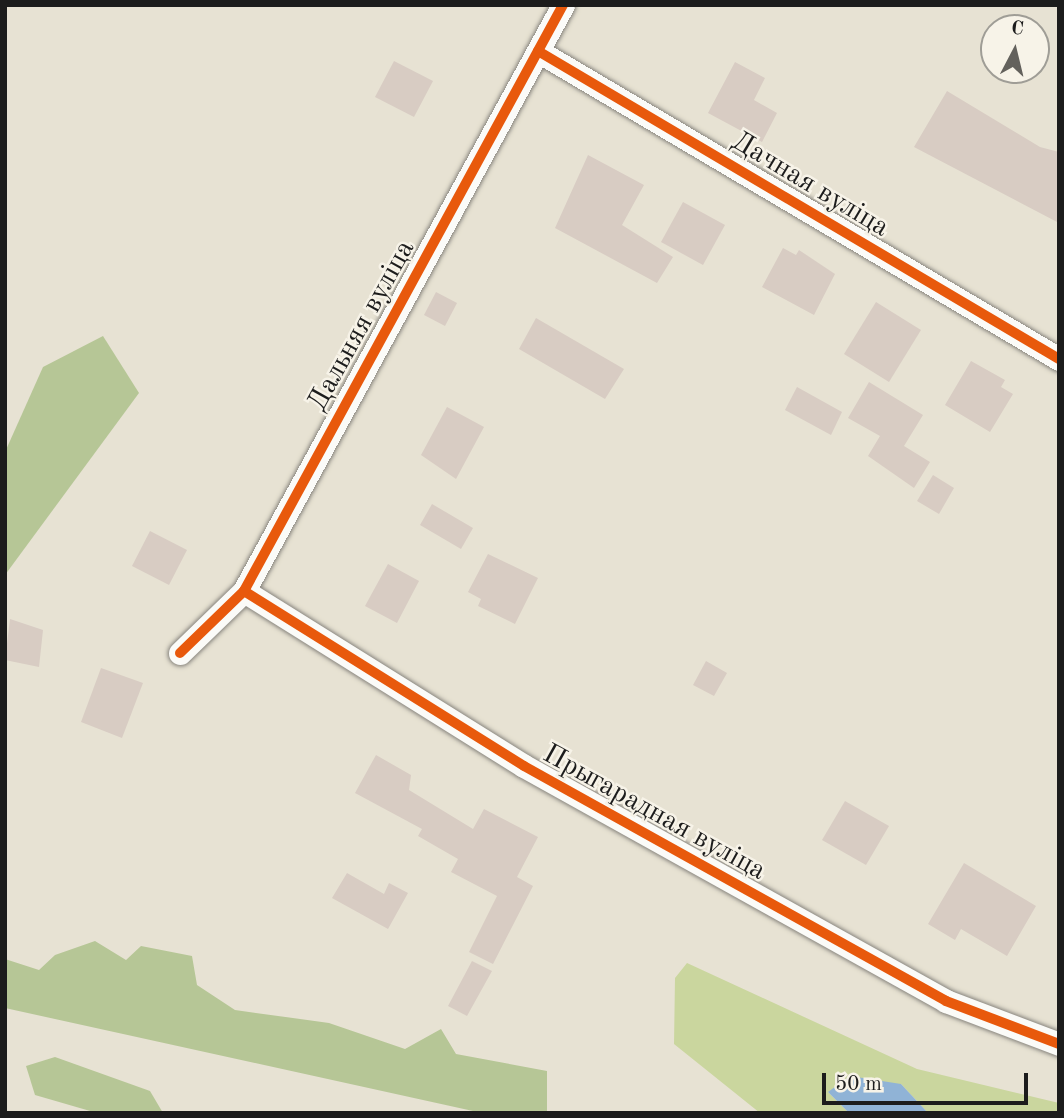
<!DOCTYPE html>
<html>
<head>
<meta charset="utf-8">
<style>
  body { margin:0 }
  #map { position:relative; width:1064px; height:1118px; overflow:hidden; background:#e7e2d3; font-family:"Old Standard TT",serif }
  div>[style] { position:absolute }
  .green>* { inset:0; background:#cad69e }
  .forest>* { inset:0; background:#b6c696 }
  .water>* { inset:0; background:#90b3d6 }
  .building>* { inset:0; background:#d8ccc3 }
  .roads { filter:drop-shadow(0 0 2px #88857e) drop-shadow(0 0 2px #88857e) }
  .street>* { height:23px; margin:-11.5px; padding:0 11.5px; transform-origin:11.5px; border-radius:11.5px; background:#fbfbf8 }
  .cycleway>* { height:10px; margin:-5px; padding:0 5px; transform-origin:5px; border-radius:5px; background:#e8590c }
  span { translate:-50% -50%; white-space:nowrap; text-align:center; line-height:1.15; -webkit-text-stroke:5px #f7f3e8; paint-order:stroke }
  .street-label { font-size:28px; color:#1c1c1c }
  .frame { position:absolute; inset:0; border:7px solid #1c1c1c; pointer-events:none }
  .north { position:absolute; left:980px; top:14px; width:70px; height:70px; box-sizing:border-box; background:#f7f3e8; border:2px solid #9f9d96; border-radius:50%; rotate:7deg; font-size:19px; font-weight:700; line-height:28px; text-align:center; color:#1c1c1c }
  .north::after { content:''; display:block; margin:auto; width:24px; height:32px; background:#63615c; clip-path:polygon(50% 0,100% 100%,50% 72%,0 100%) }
  .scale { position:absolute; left:822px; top:1073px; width:206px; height:32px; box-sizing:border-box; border:4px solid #1c1c1c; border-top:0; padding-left:9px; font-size:21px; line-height:24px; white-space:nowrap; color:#1c1c1c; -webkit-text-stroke:5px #f7f3e8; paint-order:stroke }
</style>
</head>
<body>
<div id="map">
  <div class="green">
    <div style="clip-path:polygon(687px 963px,917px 1069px,1059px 1103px,1059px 1113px,928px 1113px,901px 1084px,828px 1092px,849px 1113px,760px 1113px,674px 1044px,675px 978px)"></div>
  </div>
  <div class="forest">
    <div style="clip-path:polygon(103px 336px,139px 393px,5px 575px,5px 452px,43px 367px)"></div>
    <div style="clip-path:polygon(95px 941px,126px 960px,141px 946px,192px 956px,197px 985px,235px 1010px,329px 1023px,405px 1049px,441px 1029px,456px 1054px,547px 1071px,547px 1113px,482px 1113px,5px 1008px,5px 959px,39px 970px,55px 955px)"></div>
    <div style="clip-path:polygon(55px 1057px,150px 1091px,163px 1113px,97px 1113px,35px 1095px,26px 1066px)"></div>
  </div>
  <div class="water">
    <div style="clip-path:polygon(850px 1076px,901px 1084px,928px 1113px,849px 1113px,828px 1092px)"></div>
  </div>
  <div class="building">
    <div style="clip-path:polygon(394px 61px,433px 81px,414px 117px,375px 97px)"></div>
    <div style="clip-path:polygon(735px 62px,765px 78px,754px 100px,777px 113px,762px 142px,708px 113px)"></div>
    <div style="clip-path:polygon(947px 91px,1040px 147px,1059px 152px,1059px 223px,914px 147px)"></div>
    <div style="clip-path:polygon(588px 155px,644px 185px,622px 225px,673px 257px,657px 283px,555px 228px)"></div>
    <div style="clip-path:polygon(683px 202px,725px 225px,703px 265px,661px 242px)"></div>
    <div style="clip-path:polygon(783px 248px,796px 255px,799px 250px,835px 274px,814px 315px,762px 287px)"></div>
    <div style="clip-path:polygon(436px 292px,457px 303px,445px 326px,424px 315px)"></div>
    <div style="clip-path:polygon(876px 302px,921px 330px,889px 382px,844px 354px)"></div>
    <div style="clip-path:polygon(536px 318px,624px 369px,605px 399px,519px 349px)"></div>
    <div style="clip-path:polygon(971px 361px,1005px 380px,1001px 387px,1013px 394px,990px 432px,945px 405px)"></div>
    <div style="clip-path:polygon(869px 382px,923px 415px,904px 446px,930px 462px,914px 488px,868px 456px,880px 436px,848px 418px)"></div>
    <div style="clip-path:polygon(797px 387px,842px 412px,831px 435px,785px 410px)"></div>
    <div style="clip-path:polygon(447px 407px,484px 427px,456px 479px,421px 455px)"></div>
    <div style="clip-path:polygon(933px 475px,954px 488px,939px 514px,917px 501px)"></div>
    <div style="clip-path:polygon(432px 504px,473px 528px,461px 549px,420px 525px)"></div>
    <div style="clip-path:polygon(150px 531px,187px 550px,169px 585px,132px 566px)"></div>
    <div style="clip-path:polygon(488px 554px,538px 578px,515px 624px,478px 606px,481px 599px,468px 592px)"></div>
    <div style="clip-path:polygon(388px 564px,419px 581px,397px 623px,365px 606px)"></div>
    <div style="clip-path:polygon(10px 619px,43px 630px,39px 667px,5px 660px)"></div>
    <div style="clip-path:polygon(706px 661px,727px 673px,714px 696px,693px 685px)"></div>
    <div style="clip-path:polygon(101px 668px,143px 683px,122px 738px,81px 722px)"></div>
    <div style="clip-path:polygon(376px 755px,411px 775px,409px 790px,473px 829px,484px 809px,538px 837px,517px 877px,533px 886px,493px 964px,469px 952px,497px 896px,451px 872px,458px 859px,418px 836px,422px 829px,355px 793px)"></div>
    <div style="clip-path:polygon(845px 801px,889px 826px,866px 865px,822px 840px)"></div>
    <div style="clip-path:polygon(964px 863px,1036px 906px,1007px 956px,961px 929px,955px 940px,928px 924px)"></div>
    <div style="clip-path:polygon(347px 873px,384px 894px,389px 883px,408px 893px,388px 929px,332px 898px)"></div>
    <div style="clip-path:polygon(472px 961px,492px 971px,467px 1016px,448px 1006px)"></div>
  </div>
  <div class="roads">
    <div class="street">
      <div style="left:538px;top:51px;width:605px;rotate:30.59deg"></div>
      <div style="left:244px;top:591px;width:330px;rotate:32deg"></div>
      <div style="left:524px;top:766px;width:483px;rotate:29.1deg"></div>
      <div style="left:946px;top:1001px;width:121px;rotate:20.8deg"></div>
      <div style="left:180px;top:653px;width:89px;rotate:-44.1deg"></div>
      <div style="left:244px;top:591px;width:667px;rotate:-61.44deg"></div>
    </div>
  </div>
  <div class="cycleway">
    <div style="left:538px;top:51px;width:605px;rotate:30.59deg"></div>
    <div style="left:244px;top:591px;width:330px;rotate:32deg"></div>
    <div style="left:524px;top:766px;width:483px;rotate:29.1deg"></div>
    <div style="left:946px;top:1001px;width:121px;rotate:20.8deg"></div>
    <div style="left:180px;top:653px;width:89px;rotate:-44.1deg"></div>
    <div style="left:244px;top:591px;width:667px;rotate:-61.44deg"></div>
  </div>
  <div class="street-label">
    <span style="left:810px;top:185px;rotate:31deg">Дачная вуліца</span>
    <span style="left:362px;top:326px;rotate:-61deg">Дальняя вуліца</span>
    <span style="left:654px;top:813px;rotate:29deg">Прыгарадная вуліца</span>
  </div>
  <div class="frame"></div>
  <div class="north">С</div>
  <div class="scale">50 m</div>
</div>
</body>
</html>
